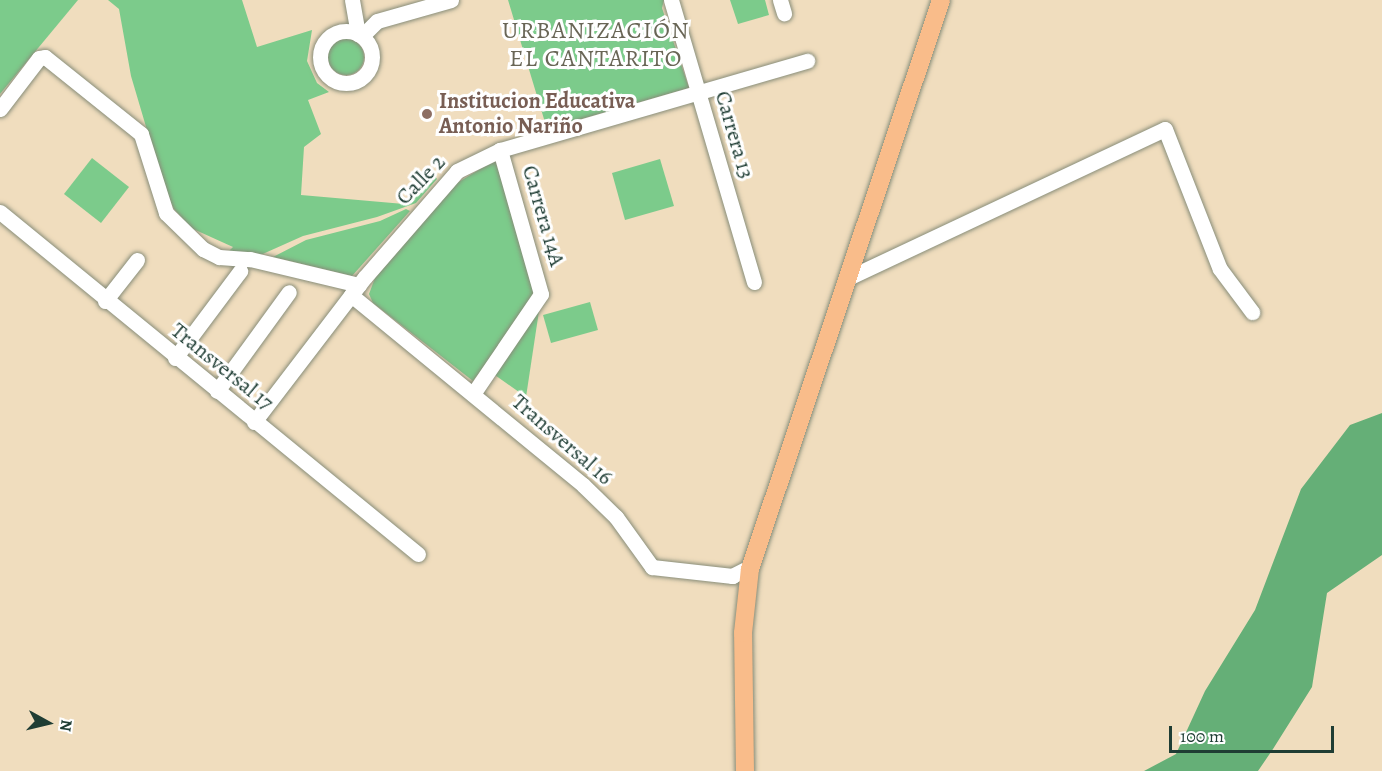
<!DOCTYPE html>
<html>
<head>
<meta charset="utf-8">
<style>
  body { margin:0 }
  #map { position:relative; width:1382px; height:771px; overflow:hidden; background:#f0ddbe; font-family:Alegreya,serif }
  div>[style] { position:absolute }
  .green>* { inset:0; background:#7ccb8b }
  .round { border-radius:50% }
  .forest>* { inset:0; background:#65af77 }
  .roads { filter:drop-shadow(0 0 2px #888d79) drop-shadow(0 0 2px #888d79) }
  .minor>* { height:15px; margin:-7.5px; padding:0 7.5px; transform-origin:7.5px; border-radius:7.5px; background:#fff }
  .minor>.ring { margin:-7.5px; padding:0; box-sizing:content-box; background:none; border:15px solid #fff; border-radius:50% }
  .major>* { height:18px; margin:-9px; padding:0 9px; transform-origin:9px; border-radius:9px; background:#f9bc8a }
  .dots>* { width:16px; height:16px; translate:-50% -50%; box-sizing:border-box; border:3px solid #fff; border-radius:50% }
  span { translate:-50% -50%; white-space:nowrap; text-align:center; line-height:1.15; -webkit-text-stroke:6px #fff; paint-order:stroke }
  .education-label { font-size:22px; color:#785e54; font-weight:700 }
  .left { translate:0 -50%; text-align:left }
  .street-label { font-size:22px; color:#1f3d34 }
  .neighbourhood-label { font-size:24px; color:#696656; letter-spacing:1.5px }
  .north { position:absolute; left:18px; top:693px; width:60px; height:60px; -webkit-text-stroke:4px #fff; paint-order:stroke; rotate:98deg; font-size:16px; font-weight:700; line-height:24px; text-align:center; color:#1f3d34 }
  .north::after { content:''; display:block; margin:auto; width:21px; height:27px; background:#1f3d34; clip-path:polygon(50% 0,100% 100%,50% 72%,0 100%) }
  .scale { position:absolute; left:1169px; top:726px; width:165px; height:27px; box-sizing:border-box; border:3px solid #1f3d34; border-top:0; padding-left:8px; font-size:18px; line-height:21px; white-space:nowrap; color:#1f3d34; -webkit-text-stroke:4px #fff; paint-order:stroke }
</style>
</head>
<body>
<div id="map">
  <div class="green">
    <div style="clip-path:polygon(0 0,78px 0,0 94px)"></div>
    <div style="clip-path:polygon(108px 0,242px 0,257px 47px,312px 30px,307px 61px,317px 83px,329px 92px,308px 100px,321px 134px,304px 147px,301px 195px,404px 204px,435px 176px,437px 179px,416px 203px,377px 217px,303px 236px,256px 257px,228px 252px,233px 247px,191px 228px,174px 209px,165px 191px,131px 76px,119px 9px)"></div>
    <div style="clip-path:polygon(508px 0,664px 0,662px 8px,689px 88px,547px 129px)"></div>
    <div style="clip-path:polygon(730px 0,765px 0,769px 15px,738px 24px)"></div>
    <div class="round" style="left:328px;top:39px;width:36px;height:36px"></div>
    <div style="clip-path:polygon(92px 158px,129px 187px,101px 223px,64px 194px)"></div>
    <div style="clip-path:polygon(660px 159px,674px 206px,625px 220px,612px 173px)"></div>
    <div style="clip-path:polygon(495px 160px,539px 294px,473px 381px,373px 303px,369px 294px,375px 278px,457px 183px)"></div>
    <div style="clip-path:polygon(406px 209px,410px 211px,352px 276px,273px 257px,306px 240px,380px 221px)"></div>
    <div style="clip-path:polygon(590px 302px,598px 330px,551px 343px,543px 315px)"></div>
    <div style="clip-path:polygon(537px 307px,539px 311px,526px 397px,492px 373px)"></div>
  </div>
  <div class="forest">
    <div style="clip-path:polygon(1382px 413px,1382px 555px,1327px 593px,1312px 687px,1273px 749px,1258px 771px,1144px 771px,1176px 754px,1205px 691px,1255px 610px,1301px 489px,1350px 425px)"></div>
  </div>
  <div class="roads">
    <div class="minor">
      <div style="left:352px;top:0;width:35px;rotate:80deg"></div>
      <div style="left:671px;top:0;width:294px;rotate:73.6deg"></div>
      <div style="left:780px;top:0;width:14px;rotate:73deg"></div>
      <div class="ring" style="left:320px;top:31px;width:37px;height:37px"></div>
      <div style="left:362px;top:36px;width:21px;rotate:-45deg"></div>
      <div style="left:377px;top:21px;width:77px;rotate:-15.8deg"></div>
      <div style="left:0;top:109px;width:64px;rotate:-52.6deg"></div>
      <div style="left:39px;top:58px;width:6px;rotate:-9deg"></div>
      <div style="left:45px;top:57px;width:123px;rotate:38.7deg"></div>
      <div style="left:141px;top:134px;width:83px;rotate:72.4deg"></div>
      <div style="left:166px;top:213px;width:52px;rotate:44.2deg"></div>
      <div style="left:203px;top:249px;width:18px;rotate:27deg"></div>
      <div style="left:219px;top:257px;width:31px;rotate:4deg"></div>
      <div style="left:250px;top:259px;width:112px;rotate:13.4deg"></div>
      <div style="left:0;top:212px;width:540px;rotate:39.29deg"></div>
      <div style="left:848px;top:278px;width:350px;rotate:-25.2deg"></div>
      <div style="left:1165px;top:129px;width:150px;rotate:68.6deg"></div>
      <div style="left:1220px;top:269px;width:54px;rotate:53.3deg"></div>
      <div style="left:351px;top:295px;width:300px;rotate:39.3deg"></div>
      <div style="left:583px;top:485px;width:46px;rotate:44.1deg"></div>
      <div style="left:616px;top:517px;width:62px;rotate:54.2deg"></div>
      <div style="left:652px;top:567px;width:81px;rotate:6.4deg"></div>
      <div style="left:732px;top:576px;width:22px;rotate:-27deg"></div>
      <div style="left:105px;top:301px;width:52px;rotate:-52deg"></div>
      <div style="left:175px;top:358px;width:109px;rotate:-53.2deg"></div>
      <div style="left:217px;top:391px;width:122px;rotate:-54deg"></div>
      <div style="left:473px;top:394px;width:121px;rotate:-55.8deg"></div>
      <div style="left:541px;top:294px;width:150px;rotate:-105.9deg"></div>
      <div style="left:254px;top:422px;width:183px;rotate:-52.6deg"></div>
      <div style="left:365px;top:277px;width:140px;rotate:-49deg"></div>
      <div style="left:457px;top:171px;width:48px;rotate:-26deg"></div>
      <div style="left:500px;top:150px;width:320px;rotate:-16.2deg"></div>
    </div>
    <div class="major">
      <div style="left:745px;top:771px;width:138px;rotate:-90.8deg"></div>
      <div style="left:743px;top:633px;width:64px;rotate:-83.8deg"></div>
      <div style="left:750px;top:569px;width:600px;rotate:-71.44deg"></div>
    </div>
  </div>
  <div class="dots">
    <div style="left:427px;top:114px;background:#8d6e63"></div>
  </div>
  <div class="education-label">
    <span class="left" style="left:439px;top:114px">Institucion Educativa<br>Antonio Nariño</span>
  </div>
  <div class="street-label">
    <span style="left:734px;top:135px;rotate:74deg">Carrera 13</span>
    <span style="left:421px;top:180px;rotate:-46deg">Calle 2</span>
    <span style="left:543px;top:216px;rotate:74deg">Carrera 14A</span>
    <span style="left:222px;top:367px;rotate:39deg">Transversal 17</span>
    <span style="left:562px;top:440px;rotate:41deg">Transversal 16</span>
  </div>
  <div class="neighbourhood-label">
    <span style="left:596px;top:45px">URBANIZACIÓN<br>EL CANTARITO</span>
  </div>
  <div class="north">N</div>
  <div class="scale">100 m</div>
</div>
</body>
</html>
